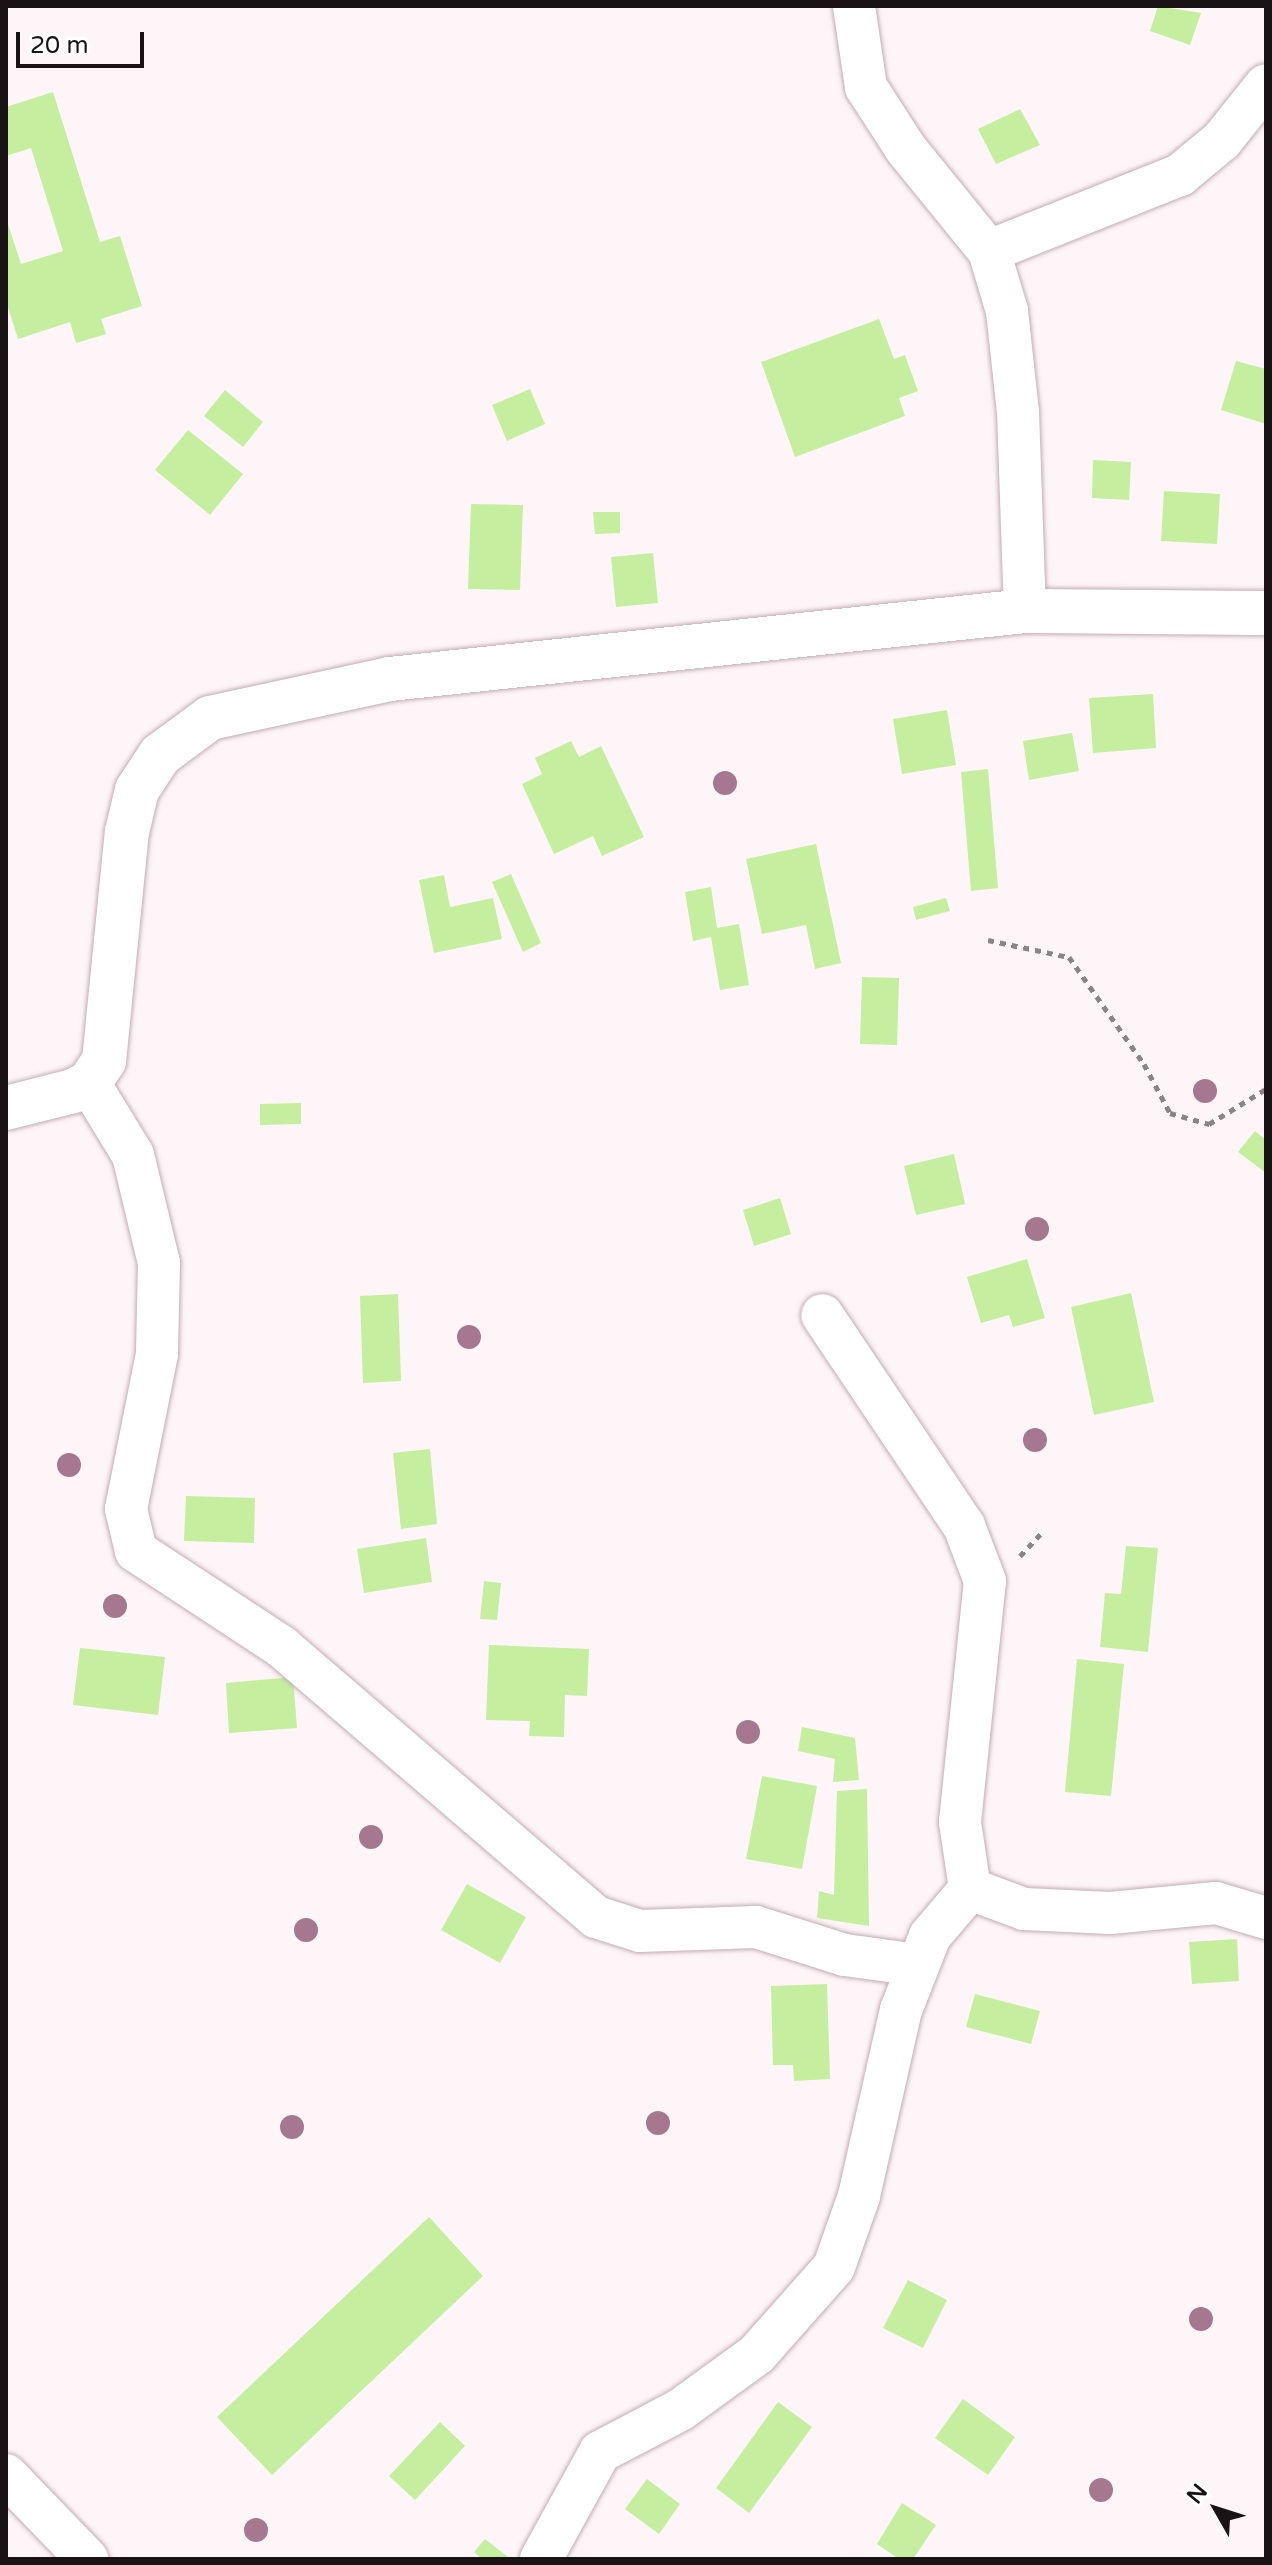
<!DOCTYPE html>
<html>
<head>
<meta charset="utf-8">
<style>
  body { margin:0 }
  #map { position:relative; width:1272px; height:2565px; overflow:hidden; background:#fef5f8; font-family:"Varela Round",sans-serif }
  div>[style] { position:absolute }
  .building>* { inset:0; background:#c5ee9f }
  .path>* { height:5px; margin-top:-2.5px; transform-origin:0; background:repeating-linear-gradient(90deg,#8b8386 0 6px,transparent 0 12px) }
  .roads { filter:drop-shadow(0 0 2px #c1adb4) drop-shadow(0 0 2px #c1adb4) }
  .minor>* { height:42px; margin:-21px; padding:0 21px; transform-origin:21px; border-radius:21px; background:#fff }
  .major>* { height:44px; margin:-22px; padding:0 22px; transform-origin:22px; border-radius:22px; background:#fff }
  .trees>* { width:24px; height:24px; margin:-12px; border-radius:50%; background:#a6788f }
  span { translate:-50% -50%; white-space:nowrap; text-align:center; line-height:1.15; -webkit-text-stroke:8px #fff; paint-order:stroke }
  .frame { position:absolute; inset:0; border:8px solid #1a1316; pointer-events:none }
  .north { position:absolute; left:1176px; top:2469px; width:80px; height:80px; -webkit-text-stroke:6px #fff; paint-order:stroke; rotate:309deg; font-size:22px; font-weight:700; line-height:32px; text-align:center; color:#1a1316 }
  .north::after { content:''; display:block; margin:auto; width:28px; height:36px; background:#1a1316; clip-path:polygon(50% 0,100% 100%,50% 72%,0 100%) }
  .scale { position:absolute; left:16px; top:32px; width:128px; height:36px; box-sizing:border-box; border:4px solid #1a1316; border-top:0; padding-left:10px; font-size:24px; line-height:28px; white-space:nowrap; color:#1a1316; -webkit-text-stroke:6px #fff; paint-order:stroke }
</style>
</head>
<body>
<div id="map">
  <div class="building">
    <div style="clip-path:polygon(1158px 6px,1201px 13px,1190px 45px,1150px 31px)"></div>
    <div style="clip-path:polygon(53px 92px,100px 242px,120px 236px,142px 306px,101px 319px,106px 334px,76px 343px,70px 322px,18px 339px,6px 301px,6px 218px,21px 264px,63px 251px,31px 148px,6px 156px,6px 107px)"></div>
    <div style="clip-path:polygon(1020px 109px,1040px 145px,996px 164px,978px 129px)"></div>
    <div style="clip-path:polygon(879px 319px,894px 359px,905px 355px,918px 391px,899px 398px,905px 416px,795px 457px,761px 362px)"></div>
    <div style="clip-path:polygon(1236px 361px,1266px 369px,1266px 424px,1221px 410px)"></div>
    <div style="clip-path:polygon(530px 389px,545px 424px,507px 441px,492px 405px)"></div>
    <div style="clip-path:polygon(225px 390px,263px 422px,243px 447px,204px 416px)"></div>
    <div style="clip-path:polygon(188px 430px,243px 474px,210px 515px,155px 470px)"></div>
    <div style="clip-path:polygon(1093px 460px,1131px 462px,1129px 500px,1092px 498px)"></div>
    <div style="clip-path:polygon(1164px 491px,1220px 494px,1217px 544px,1161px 541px)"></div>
    <div style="clip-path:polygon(471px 504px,523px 505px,520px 590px,468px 589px)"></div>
    <div style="clip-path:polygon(593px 512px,620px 512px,620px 533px,595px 534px)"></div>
    <div style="clip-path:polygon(653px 553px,658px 603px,616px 607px,611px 557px)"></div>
    <div style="clip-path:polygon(1153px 694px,1156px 748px,1093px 753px,1089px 698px)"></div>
    <div style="clip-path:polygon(947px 710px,956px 765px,902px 774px,893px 719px)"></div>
    <div style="clip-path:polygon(1072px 733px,1079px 771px,1029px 780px,1023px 741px)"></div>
    <div style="clip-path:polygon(571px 741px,579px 757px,601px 746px,644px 837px,602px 856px,593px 836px,554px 854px,522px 784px,542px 774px,535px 758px)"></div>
    <div style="clip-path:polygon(988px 769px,998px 888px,971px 891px,961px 772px)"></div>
    <div style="clip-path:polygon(816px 844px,841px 963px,815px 969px,806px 925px,762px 934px,746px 859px)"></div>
    <div style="clip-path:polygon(511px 874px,541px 943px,523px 952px,492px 882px)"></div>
    <div style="clip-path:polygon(444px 875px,450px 907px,493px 898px,502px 939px,434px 953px,419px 880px)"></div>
    <div style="clip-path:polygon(711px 887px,717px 928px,739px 924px,749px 985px,720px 990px,711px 937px,693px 941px,685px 892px)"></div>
    <div style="clip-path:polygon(946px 898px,950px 911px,916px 920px,913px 907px)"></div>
    <div style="clip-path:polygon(862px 977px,899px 978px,897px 1045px,860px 1044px)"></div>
    <div style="clip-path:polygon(301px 1103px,301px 1124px,260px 1125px,260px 1104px)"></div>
    <div style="clip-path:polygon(1255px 1131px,1266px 1140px,1266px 1173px,1238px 1152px)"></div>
    <div style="clip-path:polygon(954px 1154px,965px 1204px,916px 1215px,904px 1166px)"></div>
    <div style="clip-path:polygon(780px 1198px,791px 1234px,754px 1246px,743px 1210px)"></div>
    <div style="clip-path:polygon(1027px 1259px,1045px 1318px,1013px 1327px,1009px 1315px,981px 1323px,967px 1277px)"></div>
    <div style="clip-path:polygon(1131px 1293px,1154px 1402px,1094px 1415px,1071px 1307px)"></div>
    <div style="clip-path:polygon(398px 1294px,401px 1381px,363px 1383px,360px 1296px)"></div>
    <div style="clip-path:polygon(430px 1449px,437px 1524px,401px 1529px,393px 1453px)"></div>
    <div style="clip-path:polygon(186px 1496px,255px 1498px,254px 1543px,184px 1541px)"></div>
    <div style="clip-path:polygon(426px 1538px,432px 1582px,364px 1593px,357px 1549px)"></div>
    <div style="clip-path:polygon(1126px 1546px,1158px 1548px,1148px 1652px,1100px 1647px,1105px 1593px,1121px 1594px)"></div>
    <div style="clip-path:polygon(484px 1581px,501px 1583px,497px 1620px,480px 1619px)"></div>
    <div style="clip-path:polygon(489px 1645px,589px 1649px,587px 1696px,565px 1695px,564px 1737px,529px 1736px,530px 1721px,486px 1720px)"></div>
    <div style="clip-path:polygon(80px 1648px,165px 1657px,158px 1715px,73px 1705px)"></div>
    <div style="clip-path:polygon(1077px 1659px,1124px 1664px,1111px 1796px,1065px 1792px)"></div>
    <div style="clip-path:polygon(293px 1677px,297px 1728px,229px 1733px,226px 1683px)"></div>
    <div style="clip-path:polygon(802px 1727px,855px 1738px,859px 1780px,833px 1782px,835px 1759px,798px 1751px)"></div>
    <div style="clip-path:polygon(762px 1776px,817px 1786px,802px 1869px,746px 1859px)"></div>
    <div style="clip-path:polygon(867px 1789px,869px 1926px,817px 1918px,819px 1891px,834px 1895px,837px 1791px)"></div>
    <div style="clip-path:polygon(467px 1884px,526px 1917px,500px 1963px,441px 1930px)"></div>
    <div style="clip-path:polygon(1237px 1939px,1239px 1981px,1192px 1984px,1189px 1942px)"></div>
    <div style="clip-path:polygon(827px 1984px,830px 2079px,794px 2081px,793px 2065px,773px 2065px,771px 1986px)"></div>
    <div style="clip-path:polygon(975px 1994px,1040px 2011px,1031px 2044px,966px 2027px)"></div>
    <div style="clip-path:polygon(429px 2217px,483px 2276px,272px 2475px,217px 2417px)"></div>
    <div style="clip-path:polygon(908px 2280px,947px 2300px,923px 2348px,883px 2328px)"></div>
    <div style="clip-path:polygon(963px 2399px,1015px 2437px,988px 2475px,935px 2438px)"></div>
    <div style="clip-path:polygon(778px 2402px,812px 2427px,749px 2513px,716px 2488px)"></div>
    <div style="clip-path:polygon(440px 2422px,465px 2446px,415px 2500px,389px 2476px)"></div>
    <div style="clip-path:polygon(647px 2479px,680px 2504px,659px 2534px,625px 2509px)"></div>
    <div style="clip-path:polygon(902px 2503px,936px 2525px,913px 2559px,899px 2559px,877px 2544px)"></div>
    <div style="clip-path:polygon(485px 2539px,508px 2557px,506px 2559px,482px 2559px,474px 2552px)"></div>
  </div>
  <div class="path">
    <div style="left:988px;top:940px;width:83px;rotate:11.9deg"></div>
    <div style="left:1069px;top:957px;width:131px;rotate:55deg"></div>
    <div style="left:1144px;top:1064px;width:55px;rotate:62deg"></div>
    <div style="left:1170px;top:1113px;width:41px;rotate:15.8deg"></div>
    <div style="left:1209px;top:1124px;width:67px;rotate:-31.6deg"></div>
    <div style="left:1020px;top:1556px;width:35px;rotate:-47deg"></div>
  </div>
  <div class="roads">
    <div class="minor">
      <div style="left:854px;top:6px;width:82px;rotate:81.6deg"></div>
      <div style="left:866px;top:87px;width:74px;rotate:57.2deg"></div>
      <div style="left:906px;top:149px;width:132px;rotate:50.9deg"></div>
      <div style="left:989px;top:251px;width:63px;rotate:73.3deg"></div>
      <div style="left:1007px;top:311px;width:102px;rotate:83.8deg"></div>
      <div style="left:1018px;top:412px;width:199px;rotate:88deg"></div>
      <div style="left:989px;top:251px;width:206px;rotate:-21.7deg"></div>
      <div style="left:1180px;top:175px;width:55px;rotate:-39.8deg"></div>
      <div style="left:1222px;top:140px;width:70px;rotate:-51.3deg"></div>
      <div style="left:89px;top:1083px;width:84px;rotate:58.6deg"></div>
      <div style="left:133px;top:1155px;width:111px;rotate:76.5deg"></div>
      <div style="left:159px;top:1263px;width:91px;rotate:91.3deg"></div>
      <div style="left:157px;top:1354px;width:158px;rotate:101.3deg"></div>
      <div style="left:126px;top:1509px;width:43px;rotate:76.6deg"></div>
      <div style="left:136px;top:1551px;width:175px;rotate:33.3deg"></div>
      <div style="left:282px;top:1647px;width:414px;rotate:40.7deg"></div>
      <div style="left:596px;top:1917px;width:46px;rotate:17.7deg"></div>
      <div style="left:640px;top:1931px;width:116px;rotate:-2deg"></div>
      <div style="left:756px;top:1927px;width:93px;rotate:17.5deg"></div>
      <div style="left:845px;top:1955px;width:74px;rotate:7.8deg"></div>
      <div style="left:970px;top:1889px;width:58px;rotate:20.3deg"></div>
      <div style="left:1024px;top:1909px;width:86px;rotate:2.7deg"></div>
      <div style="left:1110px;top:1913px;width:106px;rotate:-5.4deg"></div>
      <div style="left:1216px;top:1903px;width:52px;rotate:16.7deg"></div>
      <div style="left:6px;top:2475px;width:117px;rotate:46deg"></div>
      <div style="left:541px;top:2559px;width:122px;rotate:-61.1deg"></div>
      <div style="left:600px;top:2452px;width:90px;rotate:-27.7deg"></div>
      <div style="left:680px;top:2410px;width:95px;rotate:-36deg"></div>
      <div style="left:757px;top:2354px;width:116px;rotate:-48.5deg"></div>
      <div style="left:834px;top:2267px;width:75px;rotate:-70.6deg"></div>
      <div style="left:859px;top:2196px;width:191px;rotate:-77.3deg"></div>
      <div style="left:901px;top:2010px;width:79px;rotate:-68.6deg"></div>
      <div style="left:930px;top:1936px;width:62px;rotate:-49.6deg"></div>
      <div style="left:970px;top:1889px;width:68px;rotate:-98.5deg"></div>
      <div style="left:960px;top:1822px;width:242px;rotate:-84.1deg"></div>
      <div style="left:985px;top:1581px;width:59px;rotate:-110.9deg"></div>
      <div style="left:964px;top:1526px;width:254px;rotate:-123.9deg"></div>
    </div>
    <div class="major">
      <div style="left:6px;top:1108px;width:69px;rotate:-14.2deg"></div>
      <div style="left:73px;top:1091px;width:18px;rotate:-27deg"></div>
      <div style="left:89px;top:1083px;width:27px;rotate:-56deg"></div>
      <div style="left:104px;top:1061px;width:230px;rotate:-84.3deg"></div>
      <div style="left:127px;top:832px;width:43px;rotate:-76.6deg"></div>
      <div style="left:137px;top:790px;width:42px;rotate:-56.7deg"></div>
      <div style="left:160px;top:755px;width:62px;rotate:-36.5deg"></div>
      <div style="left:210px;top:718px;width:184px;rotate:-12.2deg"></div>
      <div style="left:390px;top:679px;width:639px;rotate:-6.11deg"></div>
      <div style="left:1025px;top:611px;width:241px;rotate:0.5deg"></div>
    </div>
  </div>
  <div class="trees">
    <div style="left:725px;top:783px"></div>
    <div style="left:1205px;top:1091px"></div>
    <div style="left:1037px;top:1229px"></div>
    <div style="left:469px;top:1337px"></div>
    <div style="left:1035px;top:1440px"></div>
    <div style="left:69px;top:1465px"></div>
    <div style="left:115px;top:1606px"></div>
    <div style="left:748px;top:1732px"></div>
    <div style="left:371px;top:1837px"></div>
    <div style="left:306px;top:1930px"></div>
    <div style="left:658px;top:2123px"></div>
    <div style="left:292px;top:2127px"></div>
    <div style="left:1201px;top:2319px"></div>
    <div style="left:1101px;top:2490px"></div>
    <div style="left:256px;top:2530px"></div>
  </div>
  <div class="frame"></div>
  <div class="north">N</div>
  <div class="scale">20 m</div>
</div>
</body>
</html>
